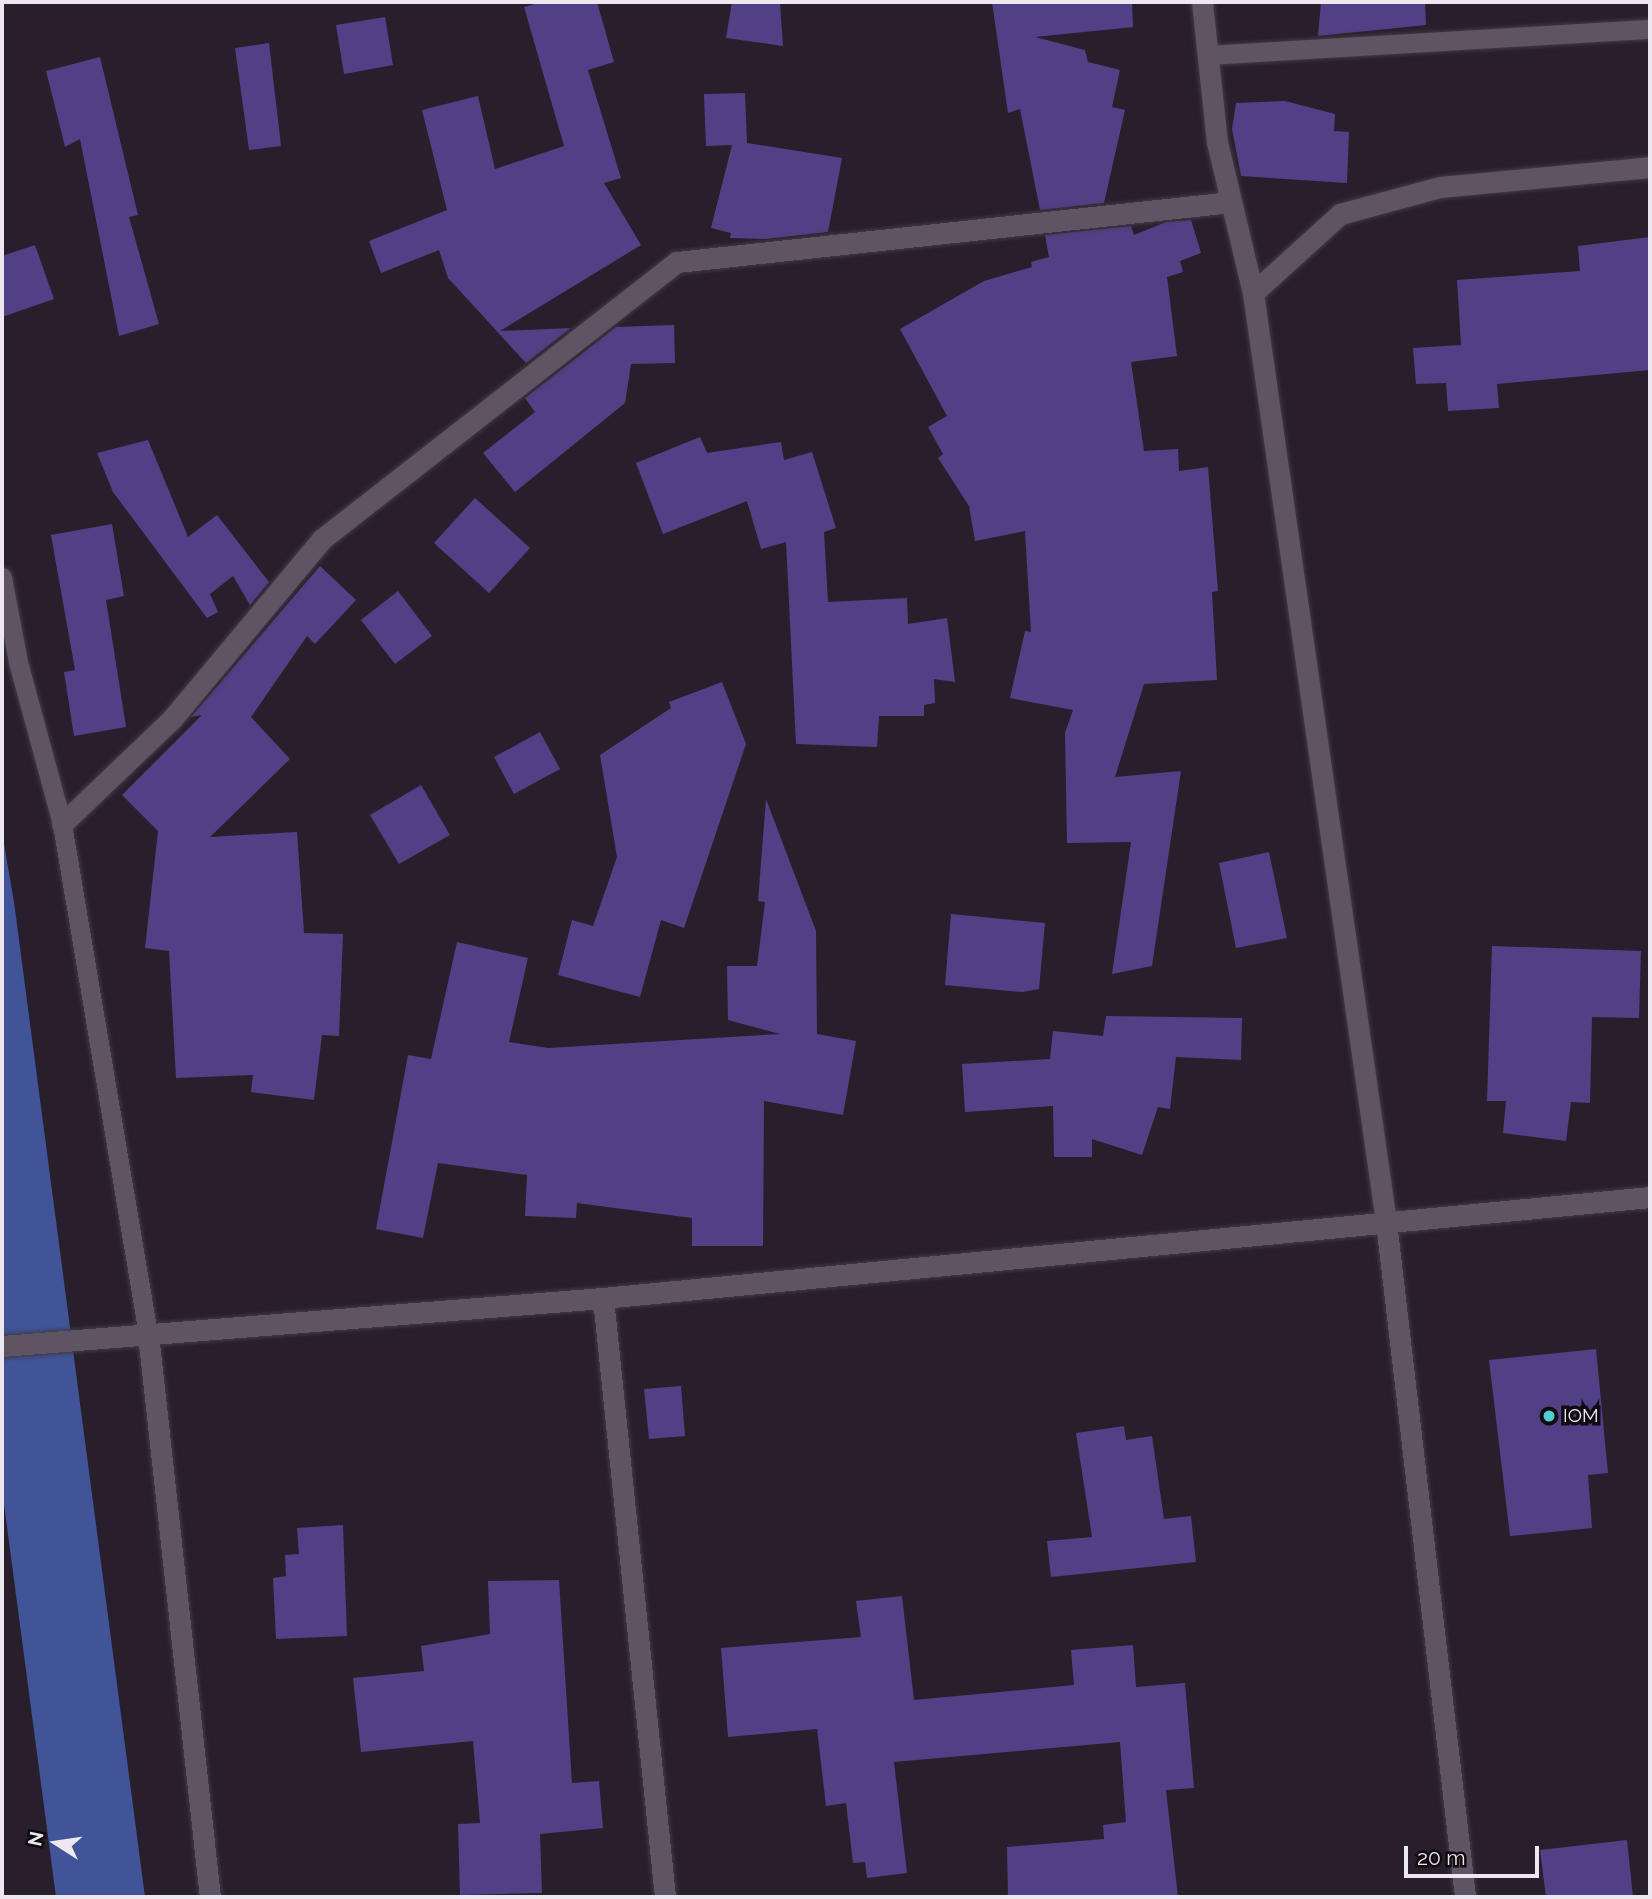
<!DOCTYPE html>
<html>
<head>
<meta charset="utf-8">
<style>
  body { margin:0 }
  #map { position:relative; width:1652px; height:1899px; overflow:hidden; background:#291f2c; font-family:Raleway,sans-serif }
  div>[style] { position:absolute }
  .water>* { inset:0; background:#405497 }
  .building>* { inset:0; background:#514085 }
  .roads { filter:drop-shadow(0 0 2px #413a45) drop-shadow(0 0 2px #413a45) }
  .service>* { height:19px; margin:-9.5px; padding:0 9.5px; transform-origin:9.5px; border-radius:9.5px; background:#5e5463 }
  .minor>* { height:21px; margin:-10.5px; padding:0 10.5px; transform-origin:10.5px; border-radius:10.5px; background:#5e5463 }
  .tertiary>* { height:21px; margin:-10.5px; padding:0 10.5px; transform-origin:10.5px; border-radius:10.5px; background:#5e5463 }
  .dots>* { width:19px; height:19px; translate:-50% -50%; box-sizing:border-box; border:4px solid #0f0b11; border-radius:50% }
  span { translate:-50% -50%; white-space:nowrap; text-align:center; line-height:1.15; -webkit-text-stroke:7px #0f0b11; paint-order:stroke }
  .poi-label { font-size:19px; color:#ede7f0 }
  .left { translate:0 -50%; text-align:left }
  .frame { position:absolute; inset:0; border:4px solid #ede7f0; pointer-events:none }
  .north { position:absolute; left:21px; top:1808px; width:70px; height:70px; -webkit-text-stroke:5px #0f0b11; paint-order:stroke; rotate:282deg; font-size:19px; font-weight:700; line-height:28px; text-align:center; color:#ede7f0 }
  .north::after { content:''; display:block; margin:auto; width:24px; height:32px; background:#ede7f0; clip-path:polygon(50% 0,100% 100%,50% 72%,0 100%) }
  .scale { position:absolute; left:1404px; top:1846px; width:135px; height:32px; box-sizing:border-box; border:4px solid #ede7f0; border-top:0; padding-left:9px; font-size:21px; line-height:24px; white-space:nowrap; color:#ede7f0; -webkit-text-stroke:5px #0f0b11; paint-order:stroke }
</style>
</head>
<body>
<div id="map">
  <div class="water">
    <div style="clip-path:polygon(2px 832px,14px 902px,145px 1897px,56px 1897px,2px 1489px)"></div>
  </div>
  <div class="building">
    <div style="clip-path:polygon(542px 2px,597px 2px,614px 62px,588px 70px,621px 178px,604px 183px,641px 245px,500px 331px,571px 328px,526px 363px,448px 278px,439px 250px,381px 273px,369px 241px,447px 210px,422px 110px,478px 96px,495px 169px,564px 146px,524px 7px)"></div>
    <div style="clip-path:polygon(732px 2px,780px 2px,783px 46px,726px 38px)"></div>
    <div style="clip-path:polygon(992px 2px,1132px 2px,1133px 27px,1035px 37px,1085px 50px,1088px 62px,1120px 70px,1112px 107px,1125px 110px,1104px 203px,1040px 210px,1020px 109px,1008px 113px)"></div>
    <div style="clip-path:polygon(1321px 2px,1425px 2px,1426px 25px,1318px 36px)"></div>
    <div style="clip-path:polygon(385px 17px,393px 65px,344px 74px,336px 25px)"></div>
    <div style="clip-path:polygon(269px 43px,281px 146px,249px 150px,235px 48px)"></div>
    <div style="clip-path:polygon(100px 57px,138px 215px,129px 217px,159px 324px,119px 336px,80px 139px,65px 147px,46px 71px)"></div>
    <div style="clip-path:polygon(745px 93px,747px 143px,842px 158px,828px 232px,766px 239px,730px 238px,731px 233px,711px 228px,732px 145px,706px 146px,704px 94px)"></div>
    <div style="clip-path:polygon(1285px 101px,1335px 114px,1334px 131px,1349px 132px,1347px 183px,1241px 176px,1232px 129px,1236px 103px)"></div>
    <div style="clip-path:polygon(1191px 220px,1201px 253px,1180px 261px,1183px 272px,1167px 277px,1177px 356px,1131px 362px,1144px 451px,1178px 449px,1179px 471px,1208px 467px,1218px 591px,1212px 592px,1217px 680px,1144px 684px,1115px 777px,1181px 771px,1152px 966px,1112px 974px,1131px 842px,1067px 843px,1065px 733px,1073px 710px,1010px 698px,1025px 631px,1031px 632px,1025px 531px,975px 541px,969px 506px,938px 458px,943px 454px,928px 427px,947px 416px,900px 329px,984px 281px,1032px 267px,1031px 262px,1049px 257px,1045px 235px,1131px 226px,1134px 235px,1166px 222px)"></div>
    <div style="clip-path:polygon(1650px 237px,1650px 370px,1497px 384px,1499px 408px,1448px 411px,1446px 383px,1416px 384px,1413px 348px,1461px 345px,1457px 280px,1580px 271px,1578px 246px)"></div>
    <div style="clip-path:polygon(35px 245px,54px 299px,2px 317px,2px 256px)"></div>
    <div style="clip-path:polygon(674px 325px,675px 363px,631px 364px,625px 403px,515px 492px,483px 453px,535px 412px,525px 398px,616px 327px)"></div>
    <div style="clip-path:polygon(700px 437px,707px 453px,781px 442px,784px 460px,812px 452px,836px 528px,824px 532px,828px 602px,907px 598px,908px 624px,947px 618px,955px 682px,934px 679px,935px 703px,924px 705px,924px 716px,879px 716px,877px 747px,796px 744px,786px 542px,761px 549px,747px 501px,663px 534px,636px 463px)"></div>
    <div style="clip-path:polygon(148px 440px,188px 537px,217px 515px,269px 582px,250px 605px,233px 576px,210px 594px,218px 612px,207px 618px,113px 492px,97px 453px)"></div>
    <div style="clip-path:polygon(475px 498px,530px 548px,489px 593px,434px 543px)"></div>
    <div style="clip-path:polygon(112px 524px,124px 596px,106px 600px,126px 727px,74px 736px,64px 672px,75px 670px,51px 535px)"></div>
    <div style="clip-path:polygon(320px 566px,356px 600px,315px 644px,307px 636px,251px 717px,290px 759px,210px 837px,297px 832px,304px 933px,343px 934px,339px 1036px,322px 1035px,314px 1100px,251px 1092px,253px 1075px,176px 1078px,169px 951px,145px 948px,158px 831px,122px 795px,202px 715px,191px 717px)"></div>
    <div style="clip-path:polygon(398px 591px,432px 636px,395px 664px,361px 620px)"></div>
    <div style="clip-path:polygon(722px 682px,746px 744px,684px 928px,661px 920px,640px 997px,558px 975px,572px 920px,593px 926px,617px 857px,600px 755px,671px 708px,669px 702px)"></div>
    <div style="clip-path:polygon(540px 732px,560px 769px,514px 794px,494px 757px)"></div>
    <div style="clip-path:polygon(421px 785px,450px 835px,399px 864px,370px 815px)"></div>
    <div style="clip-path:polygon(766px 799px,816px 931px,817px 1034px,856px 1041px,843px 1115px,764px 1101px,763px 1246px,692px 1246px,692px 1218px,577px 1203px,576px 1218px,525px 1216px,527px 1175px,438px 1163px,423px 1238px,376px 1229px,408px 1055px,431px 1059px,457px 942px,528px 958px,509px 1042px,548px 1048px,780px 1034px,728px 1020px,727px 966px,757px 966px,765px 902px,758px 901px)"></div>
    <div style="clip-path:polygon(1269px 852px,1287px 938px,1236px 948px,1219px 863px)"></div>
    <div style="clip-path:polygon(951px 914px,1045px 923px,1039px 989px,1022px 992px,945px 985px)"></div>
    <div style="clip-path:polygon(1492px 946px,1641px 951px,1639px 1018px,1592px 1017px,1590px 1103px,1571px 1102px,1566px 1141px,1503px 1133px,1506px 1101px,1487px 1101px)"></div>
    <div style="clip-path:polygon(1106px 1016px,1242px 1018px,1241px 1060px,1176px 1057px,1170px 1109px,1158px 1107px,1142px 1155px,1092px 1139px,1092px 1157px,1054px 1157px,1053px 1106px,965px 1112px,962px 1064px,1050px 1059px,1053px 1031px,1103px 1036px)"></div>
    <div style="clip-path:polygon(1596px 1349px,1608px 1473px,1588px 1475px,1592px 1528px,1510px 1536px,1489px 1360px)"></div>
    <div style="clip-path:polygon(681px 1386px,685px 1436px,649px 1439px,644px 1389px)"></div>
    <div style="clip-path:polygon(1124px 1426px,1126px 1440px,1152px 1436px,1164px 1519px,1191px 1516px,1196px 1562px,1051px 1577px,1047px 1541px,1092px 1537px,1076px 1433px)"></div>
    <div style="clip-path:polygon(343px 1525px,347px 1636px,276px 1639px,273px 1578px,286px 1576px,285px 1555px,299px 1554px,297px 1528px)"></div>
    <div style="clip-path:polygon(559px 1580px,572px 1783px,599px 1781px,603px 1828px,540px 1834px,542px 1893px,460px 1895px,458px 1824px,480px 1823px,473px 1741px,361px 1752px,353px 1678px,424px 1671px,421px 1646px,490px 1634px,488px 1581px)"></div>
    <div style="clip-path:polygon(902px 1596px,914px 1700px,1074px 1685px,1071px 1650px,1133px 1645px,1136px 1687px,1185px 1683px,1194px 1788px,1166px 1790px,1178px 1897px,1008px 1897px,1007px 1847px,1104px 1839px,1103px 1825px,1126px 1822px,1120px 1742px,894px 1762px,907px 1873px,867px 1878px,865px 1862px,853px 1863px,846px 1803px,826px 1806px,817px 1729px,728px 1737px,721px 1648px,861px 1637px,856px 1601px)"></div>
    <div style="clip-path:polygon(1627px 1840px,1633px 1897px,1546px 1897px,1540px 1850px)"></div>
  </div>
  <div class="roads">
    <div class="service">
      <div style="left:1208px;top:55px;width:443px;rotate:-3.4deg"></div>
      <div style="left:2px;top:577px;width:86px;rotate:79.3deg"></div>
      <div style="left:18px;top:662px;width:168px;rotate:74.8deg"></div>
      <div style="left:62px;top:824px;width:517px;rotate:80.43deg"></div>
    </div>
    <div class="minor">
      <div style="left:1202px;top:2px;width:141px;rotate:83.9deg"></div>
      <div style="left:1217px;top:142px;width:155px;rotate:76.6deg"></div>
      <div style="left:1253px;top:293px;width:938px;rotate:81.85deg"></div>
      <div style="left:1386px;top:1222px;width:680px;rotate:83.32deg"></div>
      <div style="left:1253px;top:293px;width:118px;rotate:-42.2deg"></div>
      <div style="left:1340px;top:214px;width:104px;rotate:-15.1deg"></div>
      <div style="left:1440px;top:187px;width:211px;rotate:-5.4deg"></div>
      <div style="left:62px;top:824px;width:152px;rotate:-43.7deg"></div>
      <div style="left:172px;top:719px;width:234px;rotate:-50.2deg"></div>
      <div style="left:322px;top:539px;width:450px;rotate:-38deg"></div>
      <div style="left:677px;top:262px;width:557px;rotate:-6.18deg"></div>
      <div style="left:603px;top:1298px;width:602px;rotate:84.09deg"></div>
      <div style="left:148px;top:1334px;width:566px;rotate:83.72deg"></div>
    </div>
    <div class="tertiary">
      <div style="left:2px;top:1346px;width:603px;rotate:-4.57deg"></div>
      <div style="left:603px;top:1298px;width:1052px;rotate:-5.51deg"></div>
    </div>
  </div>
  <div class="dots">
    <div style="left:1549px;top:1416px;background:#51ccd2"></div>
  </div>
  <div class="poi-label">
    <span class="left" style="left:1563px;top:1416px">IOM</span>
  </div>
  <div class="frame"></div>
  <div class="north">N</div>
  <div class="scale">20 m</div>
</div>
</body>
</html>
